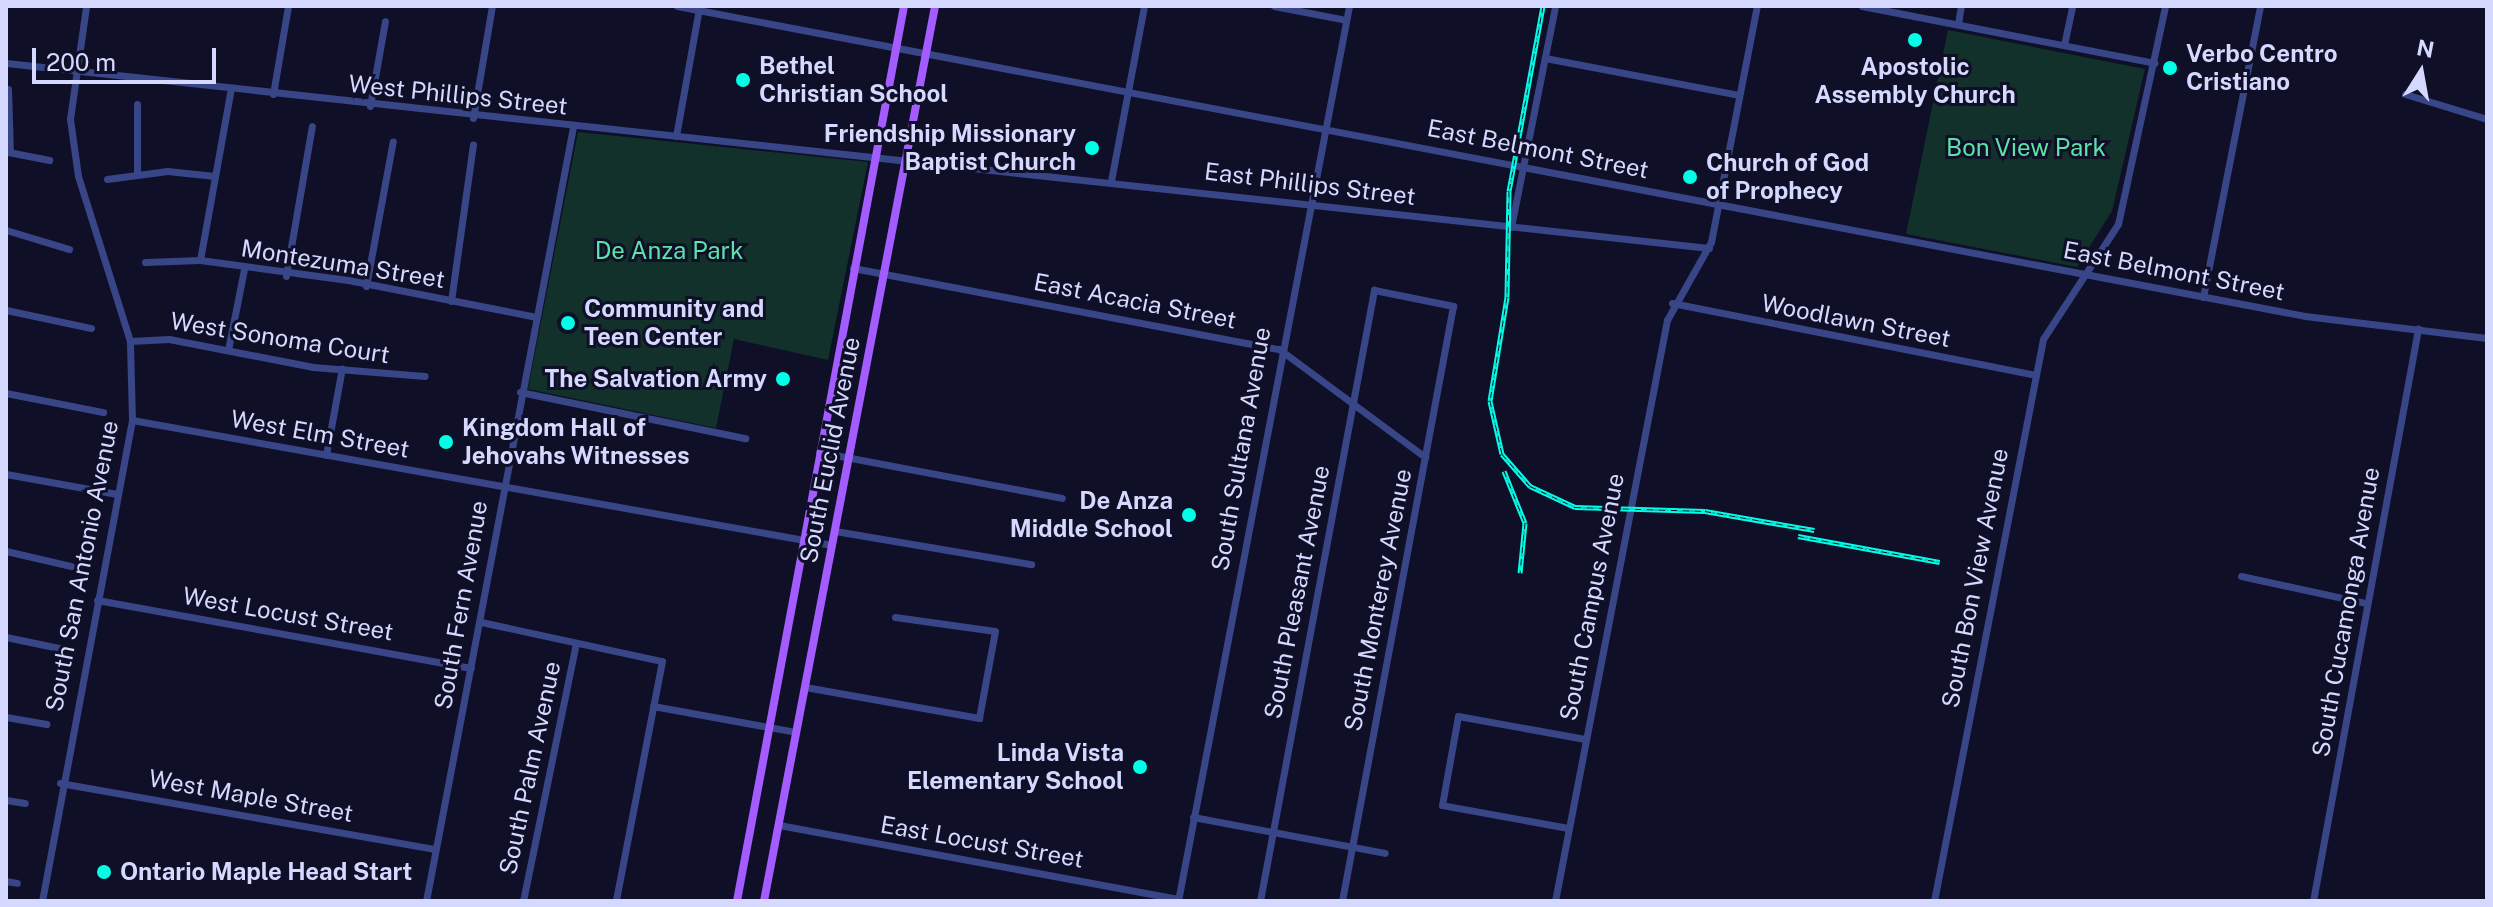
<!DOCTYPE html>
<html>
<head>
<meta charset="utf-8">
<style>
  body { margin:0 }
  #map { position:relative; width:2493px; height:907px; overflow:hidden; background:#0f0f27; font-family:"Public Sans",sans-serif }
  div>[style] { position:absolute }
  .green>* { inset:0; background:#11312a }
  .minor>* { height:7px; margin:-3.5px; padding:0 3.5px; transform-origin:3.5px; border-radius:3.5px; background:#384587 }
  .major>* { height:8px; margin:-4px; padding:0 4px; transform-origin:4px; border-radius:4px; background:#a25cff }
  .rail>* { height:5px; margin-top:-2.5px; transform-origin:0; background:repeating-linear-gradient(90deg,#0f0f27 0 6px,#01ffe7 0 12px); box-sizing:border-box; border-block:2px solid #01ffe7 }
  .dots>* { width:22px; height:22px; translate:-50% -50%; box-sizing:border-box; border:4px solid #0f0f27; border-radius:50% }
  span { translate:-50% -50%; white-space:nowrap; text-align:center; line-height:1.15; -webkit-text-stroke:6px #0f0f27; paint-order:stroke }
  .poi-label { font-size:24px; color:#d5d8ff; font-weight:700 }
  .left { translate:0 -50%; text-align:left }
  .right { translate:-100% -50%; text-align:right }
  .street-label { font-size:24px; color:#d5d8ff }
  .park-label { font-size:24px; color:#5ce3a7 }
  .frame { position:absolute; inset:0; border:8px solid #d5d8ff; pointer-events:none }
  .north { position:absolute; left:2381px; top:32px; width:80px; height:80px; -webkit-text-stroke:6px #0f0f27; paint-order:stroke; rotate:11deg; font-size:22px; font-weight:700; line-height:32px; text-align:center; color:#d5d8ff }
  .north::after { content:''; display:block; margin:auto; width:28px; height:36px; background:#d5d8ff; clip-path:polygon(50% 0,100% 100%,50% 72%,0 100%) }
  .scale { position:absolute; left:32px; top:48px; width:184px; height:36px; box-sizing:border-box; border:4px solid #d5d8ff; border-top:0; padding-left:10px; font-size:24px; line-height:28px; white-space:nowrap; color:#d5d8ff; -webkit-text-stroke:6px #0f0f27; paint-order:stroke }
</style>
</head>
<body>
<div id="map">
  <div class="green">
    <div style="clip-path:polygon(1948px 30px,2145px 69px,2112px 211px,2077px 267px,1906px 234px)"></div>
    <div style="clip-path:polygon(578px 132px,868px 162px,828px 360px,734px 339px,716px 428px,528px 389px)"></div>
  </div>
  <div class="minor">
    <div style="left:677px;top:6px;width:1657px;rotate:10.78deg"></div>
    <div style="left:2305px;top:316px;width:183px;rotate:6.9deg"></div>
    <div style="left:1274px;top:6px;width:73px;rotate:11deg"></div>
    <div style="left:1862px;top:6px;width:298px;rotate:11deg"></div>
    <div style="left:1958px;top:24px;width:18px;rotate:-81deg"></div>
    <div style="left:2064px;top:45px;width:40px;rotate:-78deg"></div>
    <div style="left:1545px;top:58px;width:197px;rotate:10.8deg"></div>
    <div style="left:6px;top:63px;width:1713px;rotate:6.2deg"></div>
    <div style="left:8px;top:89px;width:63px;rotate:88.2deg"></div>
    <div style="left:273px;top:94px;width:89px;rotate:-80.3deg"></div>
    <div style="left:2405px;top:94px;width:86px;rotate:17deg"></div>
    <div style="left:370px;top:106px;width:86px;rotate:-80deg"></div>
    <div style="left:473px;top:118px;width:114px;rotate:-80.4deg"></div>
    <div style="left:676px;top:136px;width:130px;rotate:-79.8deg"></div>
    <div style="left:8px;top:152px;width:42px;rotate:11deg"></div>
    <div style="left:137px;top:174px;width:70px;rotate:-90deg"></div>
    <div style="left:107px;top:179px;width:61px;rotate:-7.6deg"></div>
    <div style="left:167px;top:171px;width:48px;rotate:5.9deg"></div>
    <div style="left:1111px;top:181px;width:178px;rotate:-79.3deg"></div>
    <div style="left:1511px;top:227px;width:225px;rotate:-78.7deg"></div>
    <div style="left:6px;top:230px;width:66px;rotate:16.8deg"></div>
    <div style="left:200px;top:260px;width:175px;rotate:-79.8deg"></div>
    <div style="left:145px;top:262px;width:55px;rotate:-2.1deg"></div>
    <div style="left:200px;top:260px;width:149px;rotate:7.7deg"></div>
    <div style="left:348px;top:280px;width:192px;rotate:11.1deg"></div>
    <div style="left:853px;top:268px;width:434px;rotate:10.8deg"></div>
    <div style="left:1279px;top:349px;width:182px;rotate:36.5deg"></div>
    <div style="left:286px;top:276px;width:152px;rotate:-80.2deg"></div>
    <div style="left:366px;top:286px;width:147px;rotate:-79.5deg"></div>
    <div style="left:2203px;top:297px;width:297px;rotate:-78.9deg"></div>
    <div style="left:451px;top:301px;width:158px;rotate:-82deg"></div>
    <div style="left:1672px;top:303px;width:369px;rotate:11.2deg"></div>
    <div style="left:6px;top:310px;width:87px;rotate:12deg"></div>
    <div style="left:130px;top:341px;width:39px;rotate:-3deg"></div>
    <div style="left:169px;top:339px;width:147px;rotate:11deg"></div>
    <div style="left:313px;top:367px;width:112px;rotate:4.6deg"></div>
    <div style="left:228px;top:350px;width:83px;rotate:-78.8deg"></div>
    <div style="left:520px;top:392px;width:230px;rotate:11.6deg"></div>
    <div style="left:6px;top:393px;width:99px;rotate:11.1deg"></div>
    <div style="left:132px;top:420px;width:711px;rotate:10.12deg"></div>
    <div style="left:819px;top:452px;width:247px;rotate:10.7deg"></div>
    <div style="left:326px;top:455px;width:88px;rotate:-79.6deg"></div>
    <div style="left:6px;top:474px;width:113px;rotate:10.2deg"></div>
    <div style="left:835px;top:531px;width:199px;rotate:9.6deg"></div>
    <div style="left:6px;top:551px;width:67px;rotate:13deg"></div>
    <div style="left:2241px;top:576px;width:128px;rotate:12.2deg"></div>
    <div style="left:97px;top:600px;width:380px;rotate:10.3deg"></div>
    <div style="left:481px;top:622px;width:185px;rotate:12.2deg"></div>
    <div style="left:662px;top:661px;width:244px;rotate:100.9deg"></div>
    <div style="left:6px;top:637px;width:54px;rotate:11.7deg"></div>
    <div style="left:805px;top:687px;width:177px;rotate:10.1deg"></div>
    <div style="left:979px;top:718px;width:88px;rotate:-79.6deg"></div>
    <div style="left:995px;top:631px;width:101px;rotate:-172deg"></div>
    <div style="left:653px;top:706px;width:145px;rotate:10.3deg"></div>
    <div style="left:6px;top:717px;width:41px;rotate:9.9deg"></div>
    <div style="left:60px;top:783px;width:381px;rotate:10deg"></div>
    <div style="left:6px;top:800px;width:19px;rotate:9deg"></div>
    <div style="left:1193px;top:817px;width:195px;rotate:10.6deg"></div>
    <div style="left:779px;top:825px;width:406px;rotate:10.5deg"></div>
    <div style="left:1568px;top:828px;width:128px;rotate:-169.7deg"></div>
    <div style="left:1442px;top:805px;width:90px;rotate:-79.8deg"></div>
    <div style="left:1458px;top:716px;width:129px;rotate:10.3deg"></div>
    <div style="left:6px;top:881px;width:11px;rotate:10deg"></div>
    <div style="left:42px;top:901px;width:489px;rotate:-79.4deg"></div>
    <div style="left:132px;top:420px;width:79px;rotate:-91.5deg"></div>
    <div style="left:130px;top:341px;width:173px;rotate:-107.5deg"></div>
    <div style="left:78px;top:176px;width:58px;rotate:-98deg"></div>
    <div style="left:70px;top:119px;width:114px;rotate:-81.9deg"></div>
    <div style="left:426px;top:901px;width:788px;rotate:-79.25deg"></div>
    <div style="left:523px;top:901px;width:263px;rotate:-78.4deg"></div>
    <div style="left:1178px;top:901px;width:911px;rotate:-79.18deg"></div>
    <div style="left:1260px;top:901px;width:622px;rotate:-79.43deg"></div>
    <div style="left:1374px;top:290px;width:81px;rotate:11.4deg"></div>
    <div style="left:1453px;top:306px;width:605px;rotate:100.57deg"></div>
    <div style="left:1555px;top:901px;width:592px;rotate:-79.09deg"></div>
    <div style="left:1667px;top:320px;width:90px;rotate:-60.6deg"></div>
    <div style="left:1711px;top:242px;width:240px;rotate:-79deg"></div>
    <div style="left:1934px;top:901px;width:572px;rotate:-79.02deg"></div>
    <div style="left:2043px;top:339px;width:137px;rotate:-56.9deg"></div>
    <div style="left:2118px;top:224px;width:223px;rotate:-77.8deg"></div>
    <div style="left:2313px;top:901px;width:582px;rotate:-79.6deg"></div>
  </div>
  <div class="major">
    <div style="left:737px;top:901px;width:910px;rotate:-79.43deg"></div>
    <div style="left:764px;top:901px;width:911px;rotate:-79.18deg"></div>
  </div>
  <div class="rail">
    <div style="left:1543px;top:6px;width:188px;rotate:100.4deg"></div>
    <div style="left:1509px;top:191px;width:106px;rotate:91.1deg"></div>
    <div style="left:1507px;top:297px;width:105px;rotate:99.3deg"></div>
    <div style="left:1490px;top:401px;width:54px;rotate:77.2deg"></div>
    <div style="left:1502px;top:454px;width:43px;rotate:48.8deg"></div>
    <div style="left:1530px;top:486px;width:50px;rotate:25deg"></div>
    <div style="left:1575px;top:507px;width:130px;rotate:1.8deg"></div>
    <div style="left:1705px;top:511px;width:111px;rotate:9.9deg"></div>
    <div style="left:1504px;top:471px;width:56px;rotate:68deg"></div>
    <div style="left:1525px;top:523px;width:50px;rotate:95.7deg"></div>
    <div style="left:1798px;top:536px;width:144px;rotate:10.4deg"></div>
  </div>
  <div class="dots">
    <div style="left:1915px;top:40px;background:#01ffe7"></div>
    <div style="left:2170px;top:68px;background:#01ffe7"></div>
    <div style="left:743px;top:80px;background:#01ffe7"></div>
    <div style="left:1092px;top:148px;background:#01ffe7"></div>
    <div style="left:1690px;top:177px;background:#01ffe7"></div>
    <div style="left:568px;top:323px;background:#01ffe7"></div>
    <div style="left:783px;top:379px;background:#01ffe7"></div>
    <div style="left:446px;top:442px;background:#01ffe7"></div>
    <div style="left:1189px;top:515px;background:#01ffe7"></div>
    <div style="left:1140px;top:767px;background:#01ffe7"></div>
    <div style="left:104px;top:872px;background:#01ffe7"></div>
  </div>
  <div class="poi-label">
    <span class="left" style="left:2186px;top:68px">Verbo Centro<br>Cristiano</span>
    <span class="left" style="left:759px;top:80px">Bethel<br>Christian School</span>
    <span style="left:1915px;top:81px">Apostolic<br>Assembly Church</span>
    <span class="right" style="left:1076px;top:148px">Friendship Missionary<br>Baptist Church</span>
    <span class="left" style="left:1706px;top:177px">Church of God<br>of Prophecy</span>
    <span class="left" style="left:584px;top:323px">Community and<br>Teen Center</span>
    <span class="right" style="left:767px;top:379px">The Salvation Army</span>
    <span class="left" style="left:462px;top:442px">Kingdom Hall of<br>Jehovahs Witnesses</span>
    <span class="right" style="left:1173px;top:515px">De Anza<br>Middle School</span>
    <span class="right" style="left:1124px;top:767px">Linda Vista<br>Elementary School</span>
    <span class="left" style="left:120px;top:872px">Ontario Maple Head Start</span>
  </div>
  <div class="street-label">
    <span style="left:458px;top:95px;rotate:6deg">West Phillips Street</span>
    <span style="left:1538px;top:149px;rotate:11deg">East Belmont Street</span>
    <span style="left:1310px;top:184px;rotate:7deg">East Phillips Street</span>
    <span style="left:343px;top:264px;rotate:9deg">Montezuma Street</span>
    <span style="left:2174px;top:271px;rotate:11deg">East Belmont Street</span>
    <span style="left:1135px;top:301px;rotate:11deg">East Acacia Street</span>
    <span style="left:1856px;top:321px;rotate:11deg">Woodlawn Street</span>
    <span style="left:280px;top:338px;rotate:9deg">West Sonoma Court</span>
    <span style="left:320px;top:434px;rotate:10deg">West Elm Street</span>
    <span style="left:1241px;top:449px;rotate:-80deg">South Sultana Avenue</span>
    <span style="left:830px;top:450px;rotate:-79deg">South Euclid Avenue</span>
    <span style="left:82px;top:566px;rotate:-79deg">South San Antonio Avenue</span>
    <span style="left:1975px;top:578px;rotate:-79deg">South Bon View Avenue</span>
    <span style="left:1297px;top:592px;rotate:-79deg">South Pleasant Avenue</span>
    <span style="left:1592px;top:597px;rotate:-79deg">South Campus Avenue</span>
    <span style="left:1378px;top:600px;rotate:-79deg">South Monterey Avenue</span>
    <span style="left:461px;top:605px;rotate:-80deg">South Fern Avenue</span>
    <span style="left:2346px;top:612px;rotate:-80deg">South Cucamonga Avenue</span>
    <span style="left:288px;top:614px;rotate:10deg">West Locust Street</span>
    <span style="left:530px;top:768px;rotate:-78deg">South Palm Avenue</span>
    <span style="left:251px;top:796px;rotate:10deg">West Maple Street</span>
    <span style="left:982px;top:842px;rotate:10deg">East Locust Street</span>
  </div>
  <div class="park-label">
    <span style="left:2026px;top:148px">Bon View Park</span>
    <span style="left:669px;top:251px">De Anza Park</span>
  </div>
  <div class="frame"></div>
  <div class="north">N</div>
  <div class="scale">200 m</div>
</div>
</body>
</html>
